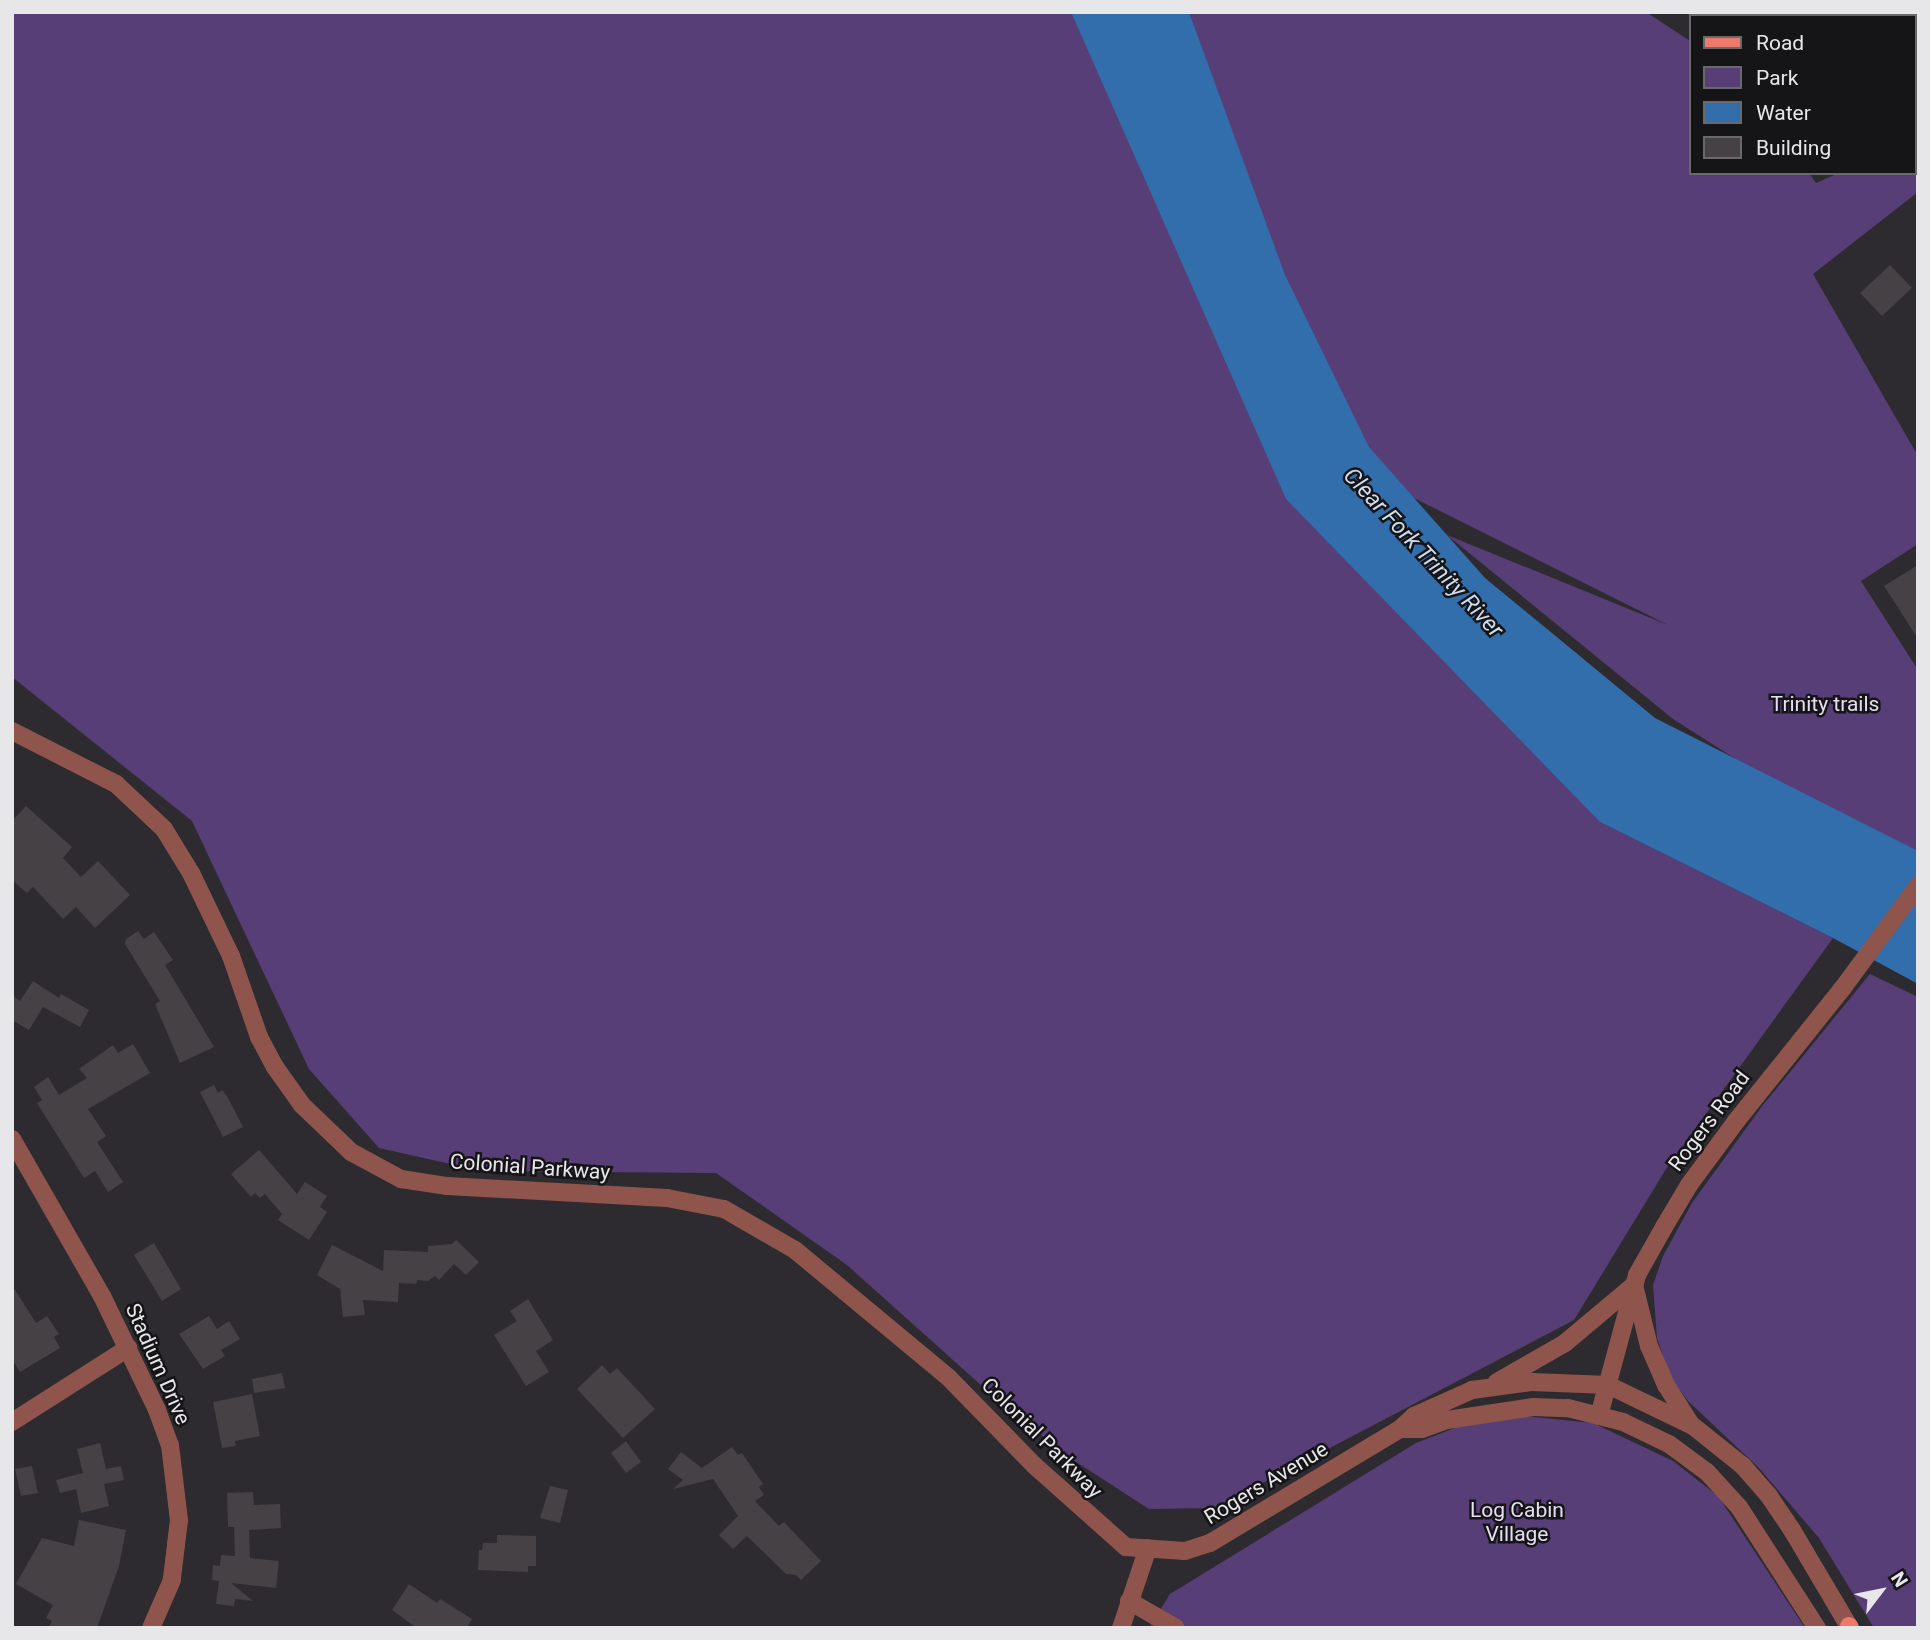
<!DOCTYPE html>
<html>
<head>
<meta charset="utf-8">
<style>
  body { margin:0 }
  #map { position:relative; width:1930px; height:1640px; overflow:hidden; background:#2d2b30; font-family:Roboto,sans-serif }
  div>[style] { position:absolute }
  .green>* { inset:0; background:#573e76 }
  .water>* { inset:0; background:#326dac }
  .building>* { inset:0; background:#454145 }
  .minor>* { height:18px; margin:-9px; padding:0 9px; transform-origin:9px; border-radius:9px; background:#8f554c }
  .major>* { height:18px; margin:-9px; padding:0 9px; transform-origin:9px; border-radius:9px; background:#f07969 }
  span { translate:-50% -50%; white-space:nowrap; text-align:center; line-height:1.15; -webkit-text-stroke:5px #151416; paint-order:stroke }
  .park-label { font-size:21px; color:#e5ddf2 }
  .street-label { font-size:21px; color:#e7e6e9 }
  .water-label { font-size:23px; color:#cddcee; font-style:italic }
  .frame { position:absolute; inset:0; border:14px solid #e7e6e9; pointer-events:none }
  .legend { position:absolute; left:1689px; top:14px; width:228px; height:161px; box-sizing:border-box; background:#151416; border:2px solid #69686a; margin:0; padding:9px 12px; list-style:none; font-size:21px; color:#e7e6e9 }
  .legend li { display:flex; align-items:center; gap:14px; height:35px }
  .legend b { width:35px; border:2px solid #69686a }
  .north { position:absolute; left:1846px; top:1556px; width:70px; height:70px; -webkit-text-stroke:5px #151416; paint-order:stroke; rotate:58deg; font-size:19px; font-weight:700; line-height:28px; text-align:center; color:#e7e6e9 }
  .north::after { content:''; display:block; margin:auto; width:24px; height:32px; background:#e7e6e9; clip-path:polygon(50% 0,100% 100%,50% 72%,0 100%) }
</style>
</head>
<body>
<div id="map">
  <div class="green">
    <div style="clip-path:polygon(12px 12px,1142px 12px,1084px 40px,1600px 822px,1833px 938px,1666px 1169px,1574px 1320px,1215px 1508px,1149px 1509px,1067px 1456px,992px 1395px,847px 1265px,716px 1173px,482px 1171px,379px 1148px,309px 1069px,192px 821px,12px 677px)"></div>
    <div style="clip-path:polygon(1189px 12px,1646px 12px,1690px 41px,1690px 173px,1809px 173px,1816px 183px,1839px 173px,1914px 173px,1914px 142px,1918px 141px,1918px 192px,1813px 274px,1918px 456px,1918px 544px,1861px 581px,1918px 670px,1918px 875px,1673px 719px,1447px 535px,1668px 625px,1348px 465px)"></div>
    <div style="clip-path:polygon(1870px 974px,1918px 997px,1918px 1628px,1874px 1628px,1819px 1538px,1759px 1468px,1688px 1401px,1671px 1378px,1657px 1338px,1653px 1285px,1663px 1256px,1692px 1203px,1763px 1105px)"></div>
    <div style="clip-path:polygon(1513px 1415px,1593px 1423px,1673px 1461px,1718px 1496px,1805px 1628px,1149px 1628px,1170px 1594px,1416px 1443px,1465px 1424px)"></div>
  </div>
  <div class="water">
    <div style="clip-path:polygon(1071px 12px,1189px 12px,1285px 275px,1369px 447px,1485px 578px,1655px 718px,1918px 851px,1918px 984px,1833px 938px,1600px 822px,1286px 499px)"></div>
  </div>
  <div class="building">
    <div style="clip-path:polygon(1890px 265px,1912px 288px,1882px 316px,1860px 293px)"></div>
    <div style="clip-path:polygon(1918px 565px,1918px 639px,1884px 586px)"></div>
    <div style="clip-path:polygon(26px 806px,72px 847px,63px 858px,81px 877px,98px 861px,130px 895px,95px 928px,76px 907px,63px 919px,33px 887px,27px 893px,12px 880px,12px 821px)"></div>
    <div style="clip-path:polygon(138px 931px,144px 939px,154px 932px,173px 960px,165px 965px,214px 1047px,180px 1063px,155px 1004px,160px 1001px,125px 944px,126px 939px)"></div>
    <div style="clip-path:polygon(33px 981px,59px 998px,61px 994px,89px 1010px,80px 1027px,43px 1007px,29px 1030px,12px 1020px,12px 995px,20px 1001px)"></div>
    <div style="clip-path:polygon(133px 1044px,150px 1073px,88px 1109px,106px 1136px,97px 1142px,123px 1182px,108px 1192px,95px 1171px,84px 1178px,37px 1103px,42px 1100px,34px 1087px,48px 1077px,59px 1095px,87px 1078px,79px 1069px,113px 1045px,118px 1053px)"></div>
    <div style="clip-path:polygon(214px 1085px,218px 1093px,222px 1090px,227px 1096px,243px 1127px,223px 1137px,200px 1092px)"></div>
    <div style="clip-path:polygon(259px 1150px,297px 1194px,305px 1182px,327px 1196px,320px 1207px,327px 1212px,309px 1240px,278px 1220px,282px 1214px,265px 1194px,260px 1198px,255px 1193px,251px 1197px,231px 1174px)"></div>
    <div style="clip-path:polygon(456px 1240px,479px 1262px,466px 1275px,454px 1264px,439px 1280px,435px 1276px,428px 1281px,417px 1280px,416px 1284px,399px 1283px,398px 1302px,363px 1300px,365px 1315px,343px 1317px,340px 1289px,317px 1275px,332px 1245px,383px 1271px,384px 1250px,428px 1252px,428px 1246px,452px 1244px)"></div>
    <div style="clip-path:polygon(154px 1243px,181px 1289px,162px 1301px,134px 1255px)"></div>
    <div style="clip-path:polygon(12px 1285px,36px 1323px,47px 1316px,59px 1334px,54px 1337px,60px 1348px,20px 1372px,12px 1359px)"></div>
    <div style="clip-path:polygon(528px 1299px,553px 1340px,536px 1351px,549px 1372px,526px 1386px,494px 1335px,517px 1321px,510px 1311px)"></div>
    <div style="clip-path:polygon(209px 1316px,217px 1329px,229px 1321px,240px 1339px,221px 1350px,225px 1356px,203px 1369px,179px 1334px)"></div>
    <div style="clip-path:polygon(602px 1365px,610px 1374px,617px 1368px,655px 1409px,623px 1438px,577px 1389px)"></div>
    <div style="clip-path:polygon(282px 1373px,285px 1388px,254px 1393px,252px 1379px)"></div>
    <div style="clip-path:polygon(252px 1394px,260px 1436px,235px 1441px,236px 1446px,222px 1448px,213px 1402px)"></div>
    <div style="clip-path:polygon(626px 1441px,641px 1462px,626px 1473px,611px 1453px)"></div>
    <div style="clip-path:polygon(100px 1443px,106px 1469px,121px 1466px,124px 1480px,104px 1484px,109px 1506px,81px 1513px,76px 1489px,60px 1493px,56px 1480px,83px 1473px,77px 1449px)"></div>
    <div style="clip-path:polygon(732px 1447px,738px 1455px,742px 1453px,763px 1484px,759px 1487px,764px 1495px,755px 1501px,779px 1526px,784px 1522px,821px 1561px,801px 1580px,796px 1575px,786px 1574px,747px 1536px,733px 1549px,719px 1535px,738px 1516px,713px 1479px,673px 1489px,683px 1480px,668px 1469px,681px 1452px,702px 1468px)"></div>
    <div style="clip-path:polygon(32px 1466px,38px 1493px,21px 1496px,15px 1469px)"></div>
    <div style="clip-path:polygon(550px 1486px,568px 1490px,560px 1523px,540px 1518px)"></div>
    <div style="clip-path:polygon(253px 1492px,254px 1505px,280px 1504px,281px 1528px,249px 1530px,250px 1558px,279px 1561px,276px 1588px,231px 1583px,253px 1601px,235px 1599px,234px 1606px,216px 1604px,219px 1581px,212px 1580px,213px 1565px,220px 1566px,221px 1555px,235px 1556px,234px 1527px,228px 1527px,227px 1493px)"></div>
    <div style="clip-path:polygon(79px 1520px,126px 1530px,119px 1566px,97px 1628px,48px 1628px,52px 1621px,46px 1618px,53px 1605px,16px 1584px,42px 1538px,74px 1546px)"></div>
    <div style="clip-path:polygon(497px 1535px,536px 1536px,536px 1566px,528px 1566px,528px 1572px,478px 1570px,479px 1550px,482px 1550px,483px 1543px,497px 1543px)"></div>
    <div style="clip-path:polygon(409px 1584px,437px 1603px,440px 1599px,472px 1619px,467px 1628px,417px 1628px,407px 1621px,392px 1610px)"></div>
  </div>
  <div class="minor">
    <div style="left:12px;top:731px;width:117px;rotate:27deg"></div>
    <div style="left:116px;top:784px;width:66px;rotate:43.2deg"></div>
    <div style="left:164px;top:829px;width:52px;rotate:58.5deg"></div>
    <div style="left:191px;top:873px;width:92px;rotate:64.3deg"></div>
    <div style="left:231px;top:956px;width:86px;rotate:70.9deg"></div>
    <div style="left:259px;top:1037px;width:34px;rotate:62deg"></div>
    <div style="left:275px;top:1067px;width:47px;rotate:54.6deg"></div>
    <div style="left:302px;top:1105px;width:68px;rotate:43.8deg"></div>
    <div style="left:351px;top:1152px;width:57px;rotate:28.4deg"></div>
    <div style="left:401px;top:1179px;width:47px;rotate:8.7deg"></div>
    <div style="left:447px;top:1186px;width:220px;rotate:3.1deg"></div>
    <div style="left:667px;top:1198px;width:58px;rotate:10.9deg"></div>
    <div style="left:724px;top:1209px;width:82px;rotate:30deg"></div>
    <div style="left:795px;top:1250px;width:199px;rotate:39.7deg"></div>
    <div style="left:948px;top:1377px;width:124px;rotate:45.7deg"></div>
    <div style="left:1035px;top:1466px;width:122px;rotate:41.7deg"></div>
    <div style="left:1126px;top:1547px;width:59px;rotate:3.9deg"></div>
    <div style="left:1185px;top:1551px;width:26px;rotate:-18deg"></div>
    <div style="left:1210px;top:1543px;width:222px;rotate:-31deg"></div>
    <div style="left:1400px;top:1429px;width:19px;rotate:-43deg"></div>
    <div style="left:1414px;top:1416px;width:64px;rotate:-24.1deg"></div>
    <div style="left:1472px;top:1390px;width:61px;rotate:-7.6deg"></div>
    <div style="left:1532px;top:1382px;width:76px;rotate:2.3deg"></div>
    <div style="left:1608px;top:1385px;width:94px;rotate:25.8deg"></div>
    <div style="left:1693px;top:1426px;width:64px;rotate:38.7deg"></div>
    <div style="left:1743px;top:1466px;width:40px;rotate:49deg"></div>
    <div style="left:1769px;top:1496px;width:41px;rotate:55.9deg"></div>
    <div style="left:1792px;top:1530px;width:114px;rotate:59.4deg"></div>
    <div style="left:12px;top:1139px;width:181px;rotate:60.2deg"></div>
    <div style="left:102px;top:1296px;width:127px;rotate:64.2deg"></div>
    <div style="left:157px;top:1410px;width:37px;rotate:70deg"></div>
    <div style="left:170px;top:1445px;width:76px;rotate:83.2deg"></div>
    <div style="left:179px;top:1520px;width:25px;rotate:97deg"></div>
    <div style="left:176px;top:1545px;width:35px;rotate:97deg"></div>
    <div style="left:172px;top:1580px;width:52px;rotate:113.6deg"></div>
    <div style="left:1497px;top:1382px;width:78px;rotate:-29.8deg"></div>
    <div style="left:1565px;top:1343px;width:90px;rotate:-40deg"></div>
    <div style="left:1634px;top:1285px;width:63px;rotate:76.2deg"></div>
    <div style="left:1649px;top:1346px;width:43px;rotate:66.4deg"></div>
    <div style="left:1666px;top:1385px;width:45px;rotate:57.7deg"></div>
    <div style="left:1599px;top:1416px;width:146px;rotate:-74.9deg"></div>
    <div style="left:1637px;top:1275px;width:55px;rotate:-60.6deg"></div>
    <div style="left:1664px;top:1227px;width:49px;rotate:-59.2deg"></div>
    <div style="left:1689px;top:1185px;width:81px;rotate:-53.6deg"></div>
    <div style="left:1737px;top:1120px;width:168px;rotate:-51.3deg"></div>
    <div style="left:1842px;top:989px;width:128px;rotate:-53.6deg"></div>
    <div style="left:12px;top:1422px;width:138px;rotate:-32.5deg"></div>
    <div style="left:1400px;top:1429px;width:22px"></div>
    <div style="left:1422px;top:1429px;width:27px;rotate:-20deg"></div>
    <div style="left:1447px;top:1420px;width:87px;rotate:-8.6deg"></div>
    <div style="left:1533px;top:1407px;width:35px;rotate:2deg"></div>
    <div style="left:1568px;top:1408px;width:57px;rotate:14.3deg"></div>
    <div style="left:1623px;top:1422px;width:51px;rotate:25.6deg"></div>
    <div style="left:1669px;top:1444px;width:47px;rotate:36.4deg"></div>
    <div style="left:1707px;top:1472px;width:47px;rotate:47.6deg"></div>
    <div style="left:1739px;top:1507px;width:144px;rotate:57.2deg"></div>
    <div style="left:1129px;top:1601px;width:54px;rotate:29.9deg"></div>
    <div style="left:1121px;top:1628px;width:84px;rotate:-71.4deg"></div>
  </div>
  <div class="major">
    <div style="left:1849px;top:1626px;width:2px;rotate:63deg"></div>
  </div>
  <div class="park-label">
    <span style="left:1825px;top:704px">Trinity trails</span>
    <span style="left:1517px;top:1522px">Log Cabin<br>Village</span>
  </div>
  <div class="street-label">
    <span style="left:1709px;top:1121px;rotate:-53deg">Rogers Road</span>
    <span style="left:530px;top:1167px;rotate:4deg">Colonial Parkway</span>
    <span style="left:158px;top:1364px;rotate:66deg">Stadium Drive</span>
    <span style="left:1042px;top:1438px;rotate:45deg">Colonial Parkway</span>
    <span style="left:1266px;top:1483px;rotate:-31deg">Rogers Avenue</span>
  </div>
  <div class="water-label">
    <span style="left:1423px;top:553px;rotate:47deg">Clear Fork Trinity River</span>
  </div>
  <div class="frame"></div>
  <ul class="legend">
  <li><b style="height:9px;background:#f07969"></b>Road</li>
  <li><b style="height:19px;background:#573e76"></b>Park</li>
  <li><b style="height:19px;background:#326dac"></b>Water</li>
  <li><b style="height:19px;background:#454145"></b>Building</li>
  </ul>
  <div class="north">N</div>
</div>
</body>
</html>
